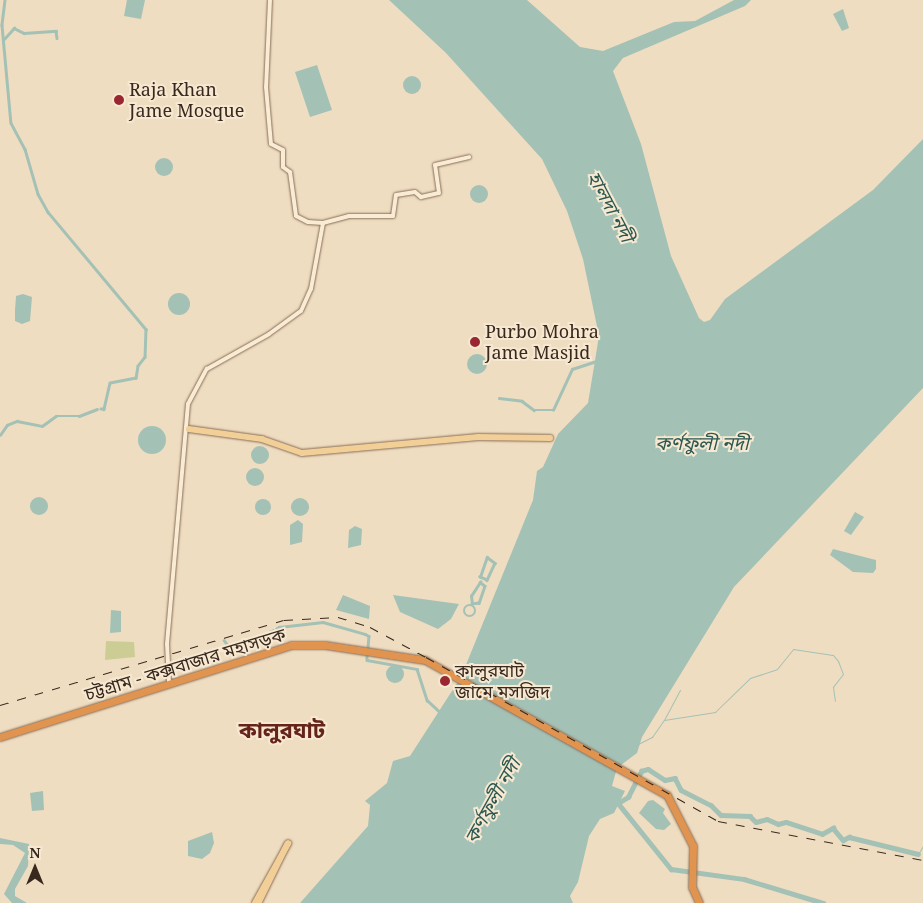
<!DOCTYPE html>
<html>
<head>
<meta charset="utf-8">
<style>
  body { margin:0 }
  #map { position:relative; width:923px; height:903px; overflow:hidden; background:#efddc1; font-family:"Noto Serif","Noto Sans Bengali",serif }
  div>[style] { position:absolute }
  .green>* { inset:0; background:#cbcd95 }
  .water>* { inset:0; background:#a4c1b6 }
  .round { border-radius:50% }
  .stream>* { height:1px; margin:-0.5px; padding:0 0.5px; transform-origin:0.5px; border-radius:0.5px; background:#a4c1b6 }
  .canal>* { height:2.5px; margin:-1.25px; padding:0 1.25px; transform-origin:1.25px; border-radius:1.25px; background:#a4c1b6 }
  .canal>.ring { margin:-1.25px; padding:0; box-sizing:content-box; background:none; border:2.5px solid #a4c1b6; border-radius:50% }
  .river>* { height:4.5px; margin:-2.25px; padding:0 2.25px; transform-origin:2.25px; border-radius:2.25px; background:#a4c1b6 }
  .roads { filter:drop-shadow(0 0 1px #886e58) drop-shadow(0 0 1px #886e58) }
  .minor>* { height:4px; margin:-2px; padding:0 2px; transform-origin:2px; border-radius:2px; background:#f9ebd4 }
  .major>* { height:5.5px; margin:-2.75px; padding:0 2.75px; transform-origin:2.75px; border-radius:2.75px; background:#f3cf98 }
  .highway>* { height:7px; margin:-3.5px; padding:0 3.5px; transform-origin:3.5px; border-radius:3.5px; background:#e0944f }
  .rail>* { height:1px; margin-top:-0.5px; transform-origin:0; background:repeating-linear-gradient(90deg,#38281d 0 9px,transparent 0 18px) }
  .dots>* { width:14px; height:14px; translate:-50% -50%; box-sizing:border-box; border:2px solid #f6e8d1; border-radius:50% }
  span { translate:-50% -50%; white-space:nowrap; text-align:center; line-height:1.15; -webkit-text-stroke:4px #f6e8d1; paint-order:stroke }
  .poi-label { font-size:18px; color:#38281d }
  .left { translate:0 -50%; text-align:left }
  .street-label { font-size:18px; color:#38281d }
  .water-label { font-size:19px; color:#2c5851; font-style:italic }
  .district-label { font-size:22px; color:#65241b; font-weight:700 }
  .north { position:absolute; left:10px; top:843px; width:50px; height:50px; -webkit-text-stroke:4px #f6e8d1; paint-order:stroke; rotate:0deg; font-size:14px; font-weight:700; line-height:20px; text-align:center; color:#38281d }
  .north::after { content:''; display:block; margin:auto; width:18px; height:22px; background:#38281d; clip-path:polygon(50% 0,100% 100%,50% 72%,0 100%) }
</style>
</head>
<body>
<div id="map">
  <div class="green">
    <div style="clip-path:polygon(106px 641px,134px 642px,135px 657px,105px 660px)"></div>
  </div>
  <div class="water">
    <div style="clip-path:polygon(127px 0,145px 0,141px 19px,124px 16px)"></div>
    <div style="clip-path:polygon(389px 0,527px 0,580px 47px,603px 51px,674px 22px,695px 21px,734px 0,751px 0,745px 6px,623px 58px,613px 71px,641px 144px,671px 256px,699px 318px,704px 322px,710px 320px,725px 299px,873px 190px,923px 139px,923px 388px,734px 587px,642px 737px,637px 753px,617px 768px,612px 786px,625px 791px,614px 813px,600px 819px,589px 836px,578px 882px,570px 896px,573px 903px,300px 903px,368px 826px,370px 805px,365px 801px,387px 783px,393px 761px,410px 756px,461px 677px,533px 500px,537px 471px,543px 467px,558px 434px,588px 403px,599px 336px,583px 259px,567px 211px,542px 159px,446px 53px)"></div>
    <div style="clip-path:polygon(843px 9px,849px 28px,842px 31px,833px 14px)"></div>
    <div style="clip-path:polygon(317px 65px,332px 110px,310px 117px,295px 72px)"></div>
    <div class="round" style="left:403px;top:76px;width:18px;height:18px"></div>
    <div class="round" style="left:155px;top:158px;width:18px;height:18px"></div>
    <div class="round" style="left:470px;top:185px;width:18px;height:18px"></div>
    <div class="round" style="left:168px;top:293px;width:22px;height:22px"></div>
    <div style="clip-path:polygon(23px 294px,32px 297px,30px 321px,22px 324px,15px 321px,15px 310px,16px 296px)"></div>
    <div class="round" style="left:467px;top:354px;width:20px;height:20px"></div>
    <div class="round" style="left:138px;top:426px;width:28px;height:28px"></div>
    <div class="round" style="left:251px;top:446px;width:18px;height:18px"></div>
    <div class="round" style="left:246px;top:468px;width:18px;height:18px"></div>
    <div class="round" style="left:30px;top:497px;width:18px;height:18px"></div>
    <div class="round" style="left:291px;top:498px;width:18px;height:18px"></div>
    <div class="round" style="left:255px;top:499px;width:16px;height:16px"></div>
    <div style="clip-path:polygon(855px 512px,864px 517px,851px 535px,844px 531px)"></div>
    <div style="clip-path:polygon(298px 520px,303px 524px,302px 542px,290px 545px,290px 525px)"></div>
    <div style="clip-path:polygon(355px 526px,362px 529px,361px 545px,348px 548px,349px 530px)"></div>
    <div style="clip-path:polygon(833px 549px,876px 560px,876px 569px,873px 573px,853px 572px,830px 555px)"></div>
    <div style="clip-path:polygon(343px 595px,370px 606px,369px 619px,336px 610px)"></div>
    <div style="clip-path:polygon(393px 595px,459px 604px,451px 619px,438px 629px,400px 612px)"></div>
    <div style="clip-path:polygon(111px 610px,121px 611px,121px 632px,110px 633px)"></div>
    <div class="round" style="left:386px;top:665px;width:18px;height:18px"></div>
    <div style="clip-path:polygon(43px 791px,44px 810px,32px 811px,30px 793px)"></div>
    <div style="clip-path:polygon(653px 800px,665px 809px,663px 813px,671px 824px,664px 830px,656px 829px,639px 813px,648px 801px)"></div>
    <div style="clip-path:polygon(212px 832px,214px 843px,210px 853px,202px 859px,188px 856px,188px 841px)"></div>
    <div style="clip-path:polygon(0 838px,29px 844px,28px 866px,15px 889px,15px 896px,27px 903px,12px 903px,4px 894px,25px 853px,13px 845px,0 844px)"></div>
  </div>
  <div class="stream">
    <div style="left:664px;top:720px;width:34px;rotate:-62deg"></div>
    <div style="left:638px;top:744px;width:16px;rotate:-27deg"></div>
    <div style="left:652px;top:737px;width:21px;rotate:-55deg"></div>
    <div style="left:664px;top:720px;width:52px;rotate:-8.9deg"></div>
    <div style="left:715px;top:712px;width:49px;rotate:-44.2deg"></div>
    <div style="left:750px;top:678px;width:28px;rotate:-18deg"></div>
    <div style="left:777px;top:669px;width:26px;rotate:-51deg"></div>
    <div style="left:793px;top:649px;width:40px;rotate:8.5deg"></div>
    <div style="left:833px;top:655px;width:8px;rotate:50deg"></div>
    <div style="left:838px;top:661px;width:14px;rotate:69deg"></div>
    <div style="left:843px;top:674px;width:16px;rotate:128deg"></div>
    <div style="left:833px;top:687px;width:14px;rotate:82deg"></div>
    <div style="left:918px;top:854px;width:9px;rotate:-58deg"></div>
  </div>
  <div class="canal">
    <div style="left:5px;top:0;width:25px;rotate:97deg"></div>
    <div style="left:2px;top:25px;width:98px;rotate:84.8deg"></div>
    <div style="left:11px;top:123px;width:30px;rotate:62deg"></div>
    <div style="left:25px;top:149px;width:47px;rotate:73.9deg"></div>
    <div style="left:38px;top:194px;width:21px;rotate:61deg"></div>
    <div style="left:48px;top:212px;width:153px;rotate:50.1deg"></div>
    <div style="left:146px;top:329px;width:28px;rotate:92deg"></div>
    <div style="left:145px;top:357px;width:11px;rotate:128deg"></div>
    <div style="left:138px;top:366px;width:12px;rotate:99deg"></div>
    <div style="left:136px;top:378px;width:26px;rotate:169deg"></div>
    <div style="left:110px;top:383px;width:27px;rotate:103deg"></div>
    <div style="left:104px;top:409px;width:3px;rotate:180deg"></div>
    <div style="left:4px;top:39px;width:15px;rotate:-48deg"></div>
    <div style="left:14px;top:28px;width:11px;rotate:27deg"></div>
    <div style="left:24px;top:33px;width:32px;rotate:-4deg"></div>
    <div style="left:56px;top:31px;width:7px;rotate:82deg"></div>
    <div style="left:499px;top:398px;width:23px;rotate:7deg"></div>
    <div style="left:522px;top:401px;width:15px;rotate:37deg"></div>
    <div style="left:534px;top:410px;width:19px"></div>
    <div style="left:553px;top:410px;width:45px;rotate:-65.1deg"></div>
    <div style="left:572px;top:369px;width:26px;rotate:-18deg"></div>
    <div style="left:0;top:435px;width:12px;rotate:-55deg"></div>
    <div style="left:7px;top:425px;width:11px;rotate:-22deg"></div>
    <div style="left:17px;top:421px;width:25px;rotate:11deg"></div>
    <div style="left:42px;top:426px;width:17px;rotate:-36deg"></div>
    <div style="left:56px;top:416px;width:23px"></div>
    <div style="left:79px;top:416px;width:19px;rotate:-21deg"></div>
    <div style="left:487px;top:557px;width:10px;rotate:37deg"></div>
    <div style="left:495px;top:563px;width:19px;rotate:115deg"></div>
    <div style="left:487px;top:580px;width:8px;rotate:-157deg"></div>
    <div style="left:480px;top:577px;width:21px;rotate:-71deg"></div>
    <div style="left:480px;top:582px;width:6px;rotate:39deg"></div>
    <div style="left:485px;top:586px;width:18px;rotate:109deg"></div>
    <div style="left:479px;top:603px;width:7px;rotate:172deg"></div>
    <div style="left:472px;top:604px;width:8px;rotate:-97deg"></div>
    <div style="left:471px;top:596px;width:17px;rotate:-57deg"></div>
    <div class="ring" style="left:464px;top:605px;width:9.5px;height:9.5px"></div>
    <div style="left:224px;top:640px;width:14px;rotate:54deg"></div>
    <div style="left:232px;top:651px;width:40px;rotate:-18deg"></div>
    <div style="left:270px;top:639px;width:7px;rotate:-90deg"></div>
    <div style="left:270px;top:632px;width:10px;rotate:-29deg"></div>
    <div style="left:279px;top:627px;width:44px;rotate:-6.5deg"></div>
    <div style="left:323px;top:622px;width:44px;rotate:15.9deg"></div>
    <div style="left:365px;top:634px;width:4px;rotate:27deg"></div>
    <div style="left:369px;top:636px;width:11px;rotate:95deg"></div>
    <div style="left:367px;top:653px;width:7px;rotate:90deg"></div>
    <div style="left:367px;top:660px;width:51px;rotate:10.2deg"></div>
    <div style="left:417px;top:669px;width:33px;rotate:72deg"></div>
    <div style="left:427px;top:700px;width:16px;rotate:43deg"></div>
  </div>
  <div class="river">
    <div style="left:618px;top:803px;width:12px;rotate:-31deg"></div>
    <div style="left:628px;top:797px;width:29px;rotate:-63deg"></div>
    <div style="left:641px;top:771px;width:7px;rotate:-16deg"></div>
    <div style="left:648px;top:769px;width:20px;rotate:33deg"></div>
    <div style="left:665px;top:780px;width:10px;rotate:-11deg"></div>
    <div style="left:675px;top:778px;width:13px;rotate:63deg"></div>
    <div style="left:681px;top:790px;width:34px;rotate:27deg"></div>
    <div style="left:711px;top:805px;width:14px;rotate:45deg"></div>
    <div style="left:721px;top:815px;width:29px;rotate:2deg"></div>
    <div style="left:750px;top:816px;width:8px;rotate:45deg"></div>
    <div style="left:756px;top:822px;width:11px;rotate:-15deg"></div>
    <div style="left:767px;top:819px;width:12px;rotate:24deg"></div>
    <div style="left:778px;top:824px;width:8px;rotate:-14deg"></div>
    <div style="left:786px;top:822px;width:38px;rotate:18deg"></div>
    <div style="left:822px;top:834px;width:13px;rotate:-29deg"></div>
    <div style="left:833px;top:828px;width:16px;rotate:50deg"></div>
    <div style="left:843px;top:840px;width:7px;rotate:-27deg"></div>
    <div style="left:849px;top:837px;width:71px;rotate:13.8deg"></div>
    <div style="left:618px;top:803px;width:85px;rotate:51.2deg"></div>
    <div style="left:671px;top:869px;width:74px;rotate:7.8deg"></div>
    <div style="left:744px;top:879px;width:83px;rotate:16.9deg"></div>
  </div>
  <div class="roads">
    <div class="minor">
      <div style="left:270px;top:0;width:87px;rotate:92.6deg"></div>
      <div style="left:266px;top:87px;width:57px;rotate:85deg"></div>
      <div style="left:271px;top:144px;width:13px;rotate:27deg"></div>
      <div style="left:283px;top:150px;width:17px;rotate:90deg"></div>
      <div style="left:283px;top:167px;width:9px;rotate:36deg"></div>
      <div style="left:290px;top:172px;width:44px;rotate:82.2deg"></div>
      <div style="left:296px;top:216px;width:13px;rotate:27deg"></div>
      <div style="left:308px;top:222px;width:15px;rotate:4deg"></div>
      <div style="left:323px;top:223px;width:27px;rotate:-15deg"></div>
      <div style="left:349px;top:216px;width:44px"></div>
      <div style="left:393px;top:216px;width:21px;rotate:-82deg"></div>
      <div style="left:396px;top:195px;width:19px;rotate:-9deg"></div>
      <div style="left:415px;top:192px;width:8px;rotate:40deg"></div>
      <div style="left:421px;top:197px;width:18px;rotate:-13deg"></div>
      <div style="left:439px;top:193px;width:28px;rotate:-98deg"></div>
      <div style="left:435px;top:165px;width:35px;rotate:-13deg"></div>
      <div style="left:169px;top:682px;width:38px;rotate:-93deg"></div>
      <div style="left:167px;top:644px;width:241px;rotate:-85deg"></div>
      <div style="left:188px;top:404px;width:40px;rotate:-62deg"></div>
      <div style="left:207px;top:369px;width:71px;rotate:-29.4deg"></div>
      <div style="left:269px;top:334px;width:39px;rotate:-36deg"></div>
      <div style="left:301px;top:311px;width:24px;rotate:-66deg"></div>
      <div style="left:311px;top:289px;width:67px;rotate:-79.7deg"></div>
    </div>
    <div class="major">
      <div style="left:189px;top:429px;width:74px;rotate:7.8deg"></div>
      <div style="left:262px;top:439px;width:42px;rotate:19.3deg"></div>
      <div style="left:302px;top:453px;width:177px;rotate:-5.2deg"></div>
      <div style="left:478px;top:437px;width:72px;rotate:0.8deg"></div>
      <div style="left:255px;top:903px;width:68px;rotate:-60.8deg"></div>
      <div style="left:288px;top:844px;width:66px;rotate:116.2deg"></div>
    </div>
    <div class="highway">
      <div style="left:0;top:737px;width:305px;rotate:-17.5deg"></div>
      <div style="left:291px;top:645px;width:34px"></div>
      <div style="left:325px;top:645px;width:101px;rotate:8.5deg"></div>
      <div style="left:425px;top:660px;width:277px;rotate:29.2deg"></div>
      <div style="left:667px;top:795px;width:57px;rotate:63deg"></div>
      <div style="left:693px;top:846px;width:41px;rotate:91.4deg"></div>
      <div style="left:692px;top:887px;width:17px;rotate:66deg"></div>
    </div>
  </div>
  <div class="rail">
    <div style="left:0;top:705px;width:296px;rotate:-16.7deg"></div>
    <div style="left:284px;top:620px;width:54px;rotate:-3.2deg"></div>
    <div style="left:338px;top:617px;width:34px;rotate:17deg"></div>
    <div style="left:370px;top:627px;width:64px;rotate:28.2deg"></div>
    <div style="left:426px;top:657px;width:335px;rotate:29.3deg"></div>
    <div style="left:718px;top:821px;width:209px;rotate:10.8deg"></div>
  </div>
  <div class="dots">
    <div style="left:119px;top:100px;background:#982732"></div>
    <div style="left:475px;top:342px;background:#982732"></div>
    <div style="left:445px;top:681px;background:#982732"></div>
  </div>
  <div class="poi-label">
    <span class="left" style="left:129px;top:100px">Raja Khan<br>Jame Mosque</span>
    <span class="left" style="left:485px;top:342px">Purbo Mohra<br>Jame Masjid</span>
    <span class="left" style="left:455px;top:681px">কালুরঘাট<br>জামে মসজিদ</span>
  </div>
  <div class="street-label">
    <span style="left:185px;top:664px;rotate:-17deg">চট্টগ্রাম - কক্সবাজার মহাসড়ক</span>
  </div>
  <div class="water-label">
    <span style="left:610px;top:207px;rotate:62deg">হালদা নদী</span>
    <span style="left:702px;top:444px">কর্ণফুলী নদী</span>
    <span style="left:493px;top:801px;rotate:-61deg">কর্ণফুলী নদী</span>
  </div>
  <div class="district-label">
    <span style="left:282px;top:730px">কালুরঘাট</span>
  </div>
  <div class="north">N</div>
</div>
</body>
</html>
